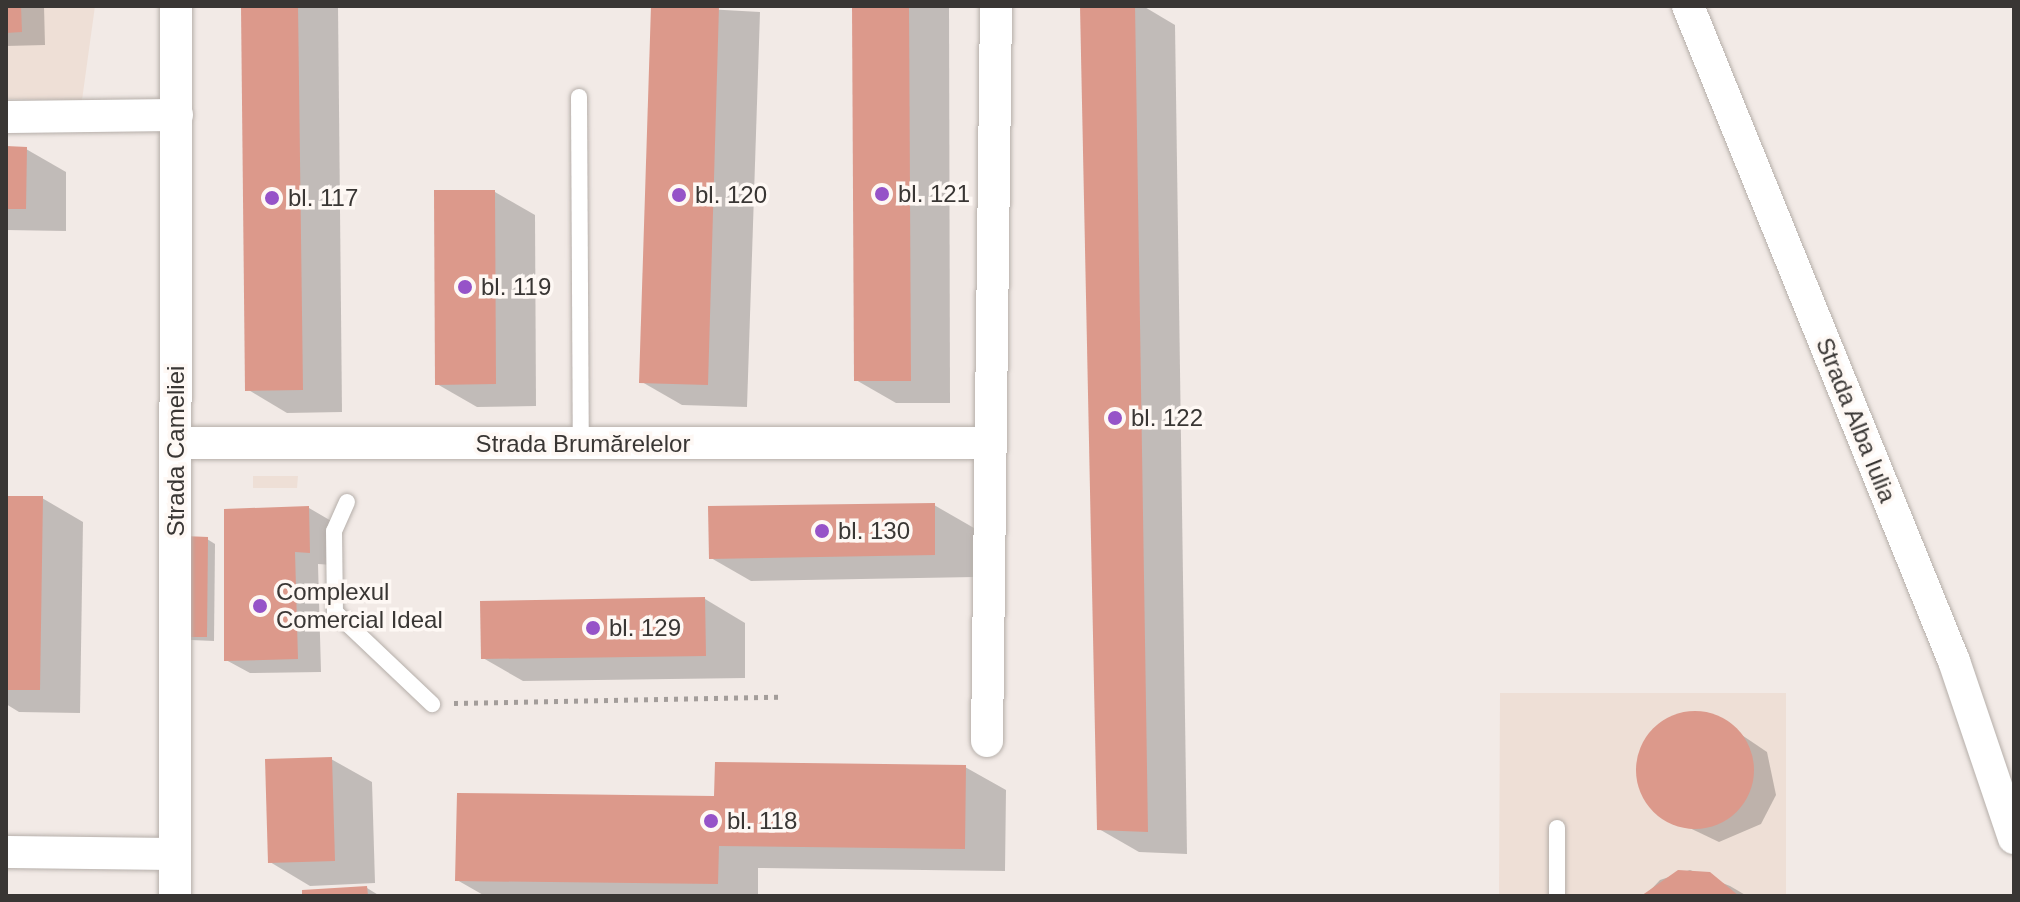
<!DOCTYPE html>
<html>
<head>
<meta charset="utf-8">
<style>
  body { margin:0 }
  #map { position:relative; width:2020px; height:902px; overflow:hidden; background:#f2eae6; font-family:Helvetica,sans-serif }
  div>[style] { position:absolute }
  .built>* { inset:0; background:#eedfd6 }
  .shadow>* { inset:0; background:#0003 }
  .building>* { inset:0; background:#dc998b }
  .round { border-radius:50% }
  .path>* { height:5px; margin-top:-2.5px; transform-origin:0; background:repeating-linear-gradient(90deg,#a39d9a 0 4px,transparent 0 10px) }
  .roads { filter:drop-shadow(0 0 2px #b5aea9) drop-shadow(0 0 2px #b5aea9) }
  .service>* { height:16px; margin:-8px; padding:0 8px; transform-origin:8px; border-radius:8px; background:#fff }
  .minor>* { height:32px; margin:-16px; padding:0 16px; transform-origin:16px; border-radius:16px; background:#fff }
  .dots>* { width:22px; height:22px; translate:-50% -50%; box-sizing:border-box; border:4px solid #fef8f4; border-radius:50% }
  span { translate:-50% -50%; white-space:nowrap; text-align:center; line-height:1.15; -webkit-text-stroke:7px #fef8f4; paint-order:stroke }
  .poi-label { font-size:24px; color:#393634 }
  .left { translate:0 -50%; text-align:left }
  .street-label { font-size:24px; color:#393634 }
  .frame { position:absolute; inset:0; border:8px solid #393634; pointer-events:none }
</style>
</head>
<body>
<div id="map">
  <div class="built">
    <div style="clip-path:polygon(6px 6px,95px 6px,82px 100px,6px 99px)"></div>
    <div style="clip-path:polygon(253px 476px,298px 476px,297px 488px,253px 488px)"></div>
    <div style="clip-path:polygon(1500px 693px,1786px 693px,1786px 896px,1499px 896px)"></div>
  </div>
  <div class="shadow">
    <div style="clip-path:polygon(6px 6px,44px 6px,45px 45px,6px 46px)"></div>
    <div style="clip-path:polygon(243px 6px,338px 6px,342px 412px,287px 413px,247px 389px)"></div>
    <div style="clip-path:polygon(653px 6px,760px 12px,747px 407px,682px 405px,642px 382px)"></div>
    <div style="clip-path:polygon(854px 6px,949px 6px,950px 403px,896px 403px,856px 380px)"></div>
    <div style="clip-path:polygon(1082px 6px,1143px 6px,1175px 25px,1187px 854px,1139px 852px,1099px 829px)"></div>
    <div style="clip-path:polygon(6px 148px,26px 149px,66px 172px,66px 231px,6px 230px)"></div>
    <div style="clip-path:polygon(495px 192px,535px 215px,536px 406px,477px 407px,437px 384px)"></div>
    <div style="clip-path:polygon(6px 498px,42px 498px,83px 522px,80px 713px,19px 712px,6px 704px)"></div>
    <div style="clip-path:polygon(934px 505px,974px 528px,975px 577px,751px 581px,711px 558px)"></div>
    <div style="clip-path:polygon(309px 508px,333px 522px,333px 565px,318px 564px,321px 672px,250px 673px,226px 660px)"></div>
    <div style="clip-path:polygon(207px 539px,215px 544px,214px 641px,191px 640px,184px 636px)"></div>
    <div style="clip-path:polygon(705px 599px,745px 623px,745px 678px,523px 681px,483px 658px)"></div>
    <div style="clip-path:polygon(1696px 713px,1715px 717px,1767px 752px,1776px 795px,1761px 824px,1719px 842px,1654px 811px,1638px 778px,1639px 758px,1655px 729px)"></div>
    <div style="clip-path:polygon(331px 759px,372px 782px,375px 883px,310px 886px,270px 862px)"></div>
    <div style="clip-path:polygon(965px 767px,1006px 790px,1005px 871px,758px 868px,758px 896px,485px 896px,457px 880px)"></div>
    <div style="clip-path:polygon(1690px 870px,1730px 886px,1747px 896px,1645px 896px,1660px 880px)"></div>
    <div style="clip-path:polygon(367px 888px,380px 896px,304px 896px)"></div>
  </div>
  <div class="building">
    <div style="clip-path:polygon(6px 6px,21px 6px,22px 32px,6px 33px)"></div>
    <div style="clip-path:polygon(241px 6px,298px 6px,303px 390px,245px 391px)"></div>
    <div style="clip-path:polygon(651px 6px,719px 6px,708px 385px,639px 383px)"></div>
    <div style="clip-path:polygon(852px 6px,909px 6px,911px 381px,854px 381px)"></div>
    <div style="clip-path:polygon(1080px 6px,1135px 6px,1148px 832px,1097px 830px)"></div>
    <div style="clip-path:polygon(6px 146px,27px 147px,26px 209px,6px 209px)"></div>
    <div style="clip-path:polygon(434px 190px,495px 190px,496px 384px,435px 385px)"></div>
    <div style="clip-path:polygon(6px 496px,43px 496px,40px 690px,6px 690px)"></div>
    <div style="clip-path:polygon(935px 503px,935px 555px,709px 559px,708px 506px)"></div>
    <div style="clip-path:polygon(309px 506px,310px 553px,295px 552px,298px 659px,224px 661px,224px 509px)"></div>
    <div style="clip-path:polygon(184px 536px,208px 537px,207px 637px,182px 637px)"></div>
    <div style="clip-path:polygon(705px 597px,706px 656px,481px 659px,480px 601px)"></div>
    <div class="round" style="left:1636px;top:711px;width:118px;height:118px"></div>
    <div style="clip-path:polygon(332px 757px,335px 861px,268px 863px,265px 759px)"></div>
    <div style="clip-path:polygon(715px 762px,966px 765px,965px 849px,719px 846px,718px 884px,455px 881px,457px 793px,714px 796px)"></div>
    <div style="clip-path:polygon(1678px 870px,1710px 872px,1739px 896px,1641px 896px)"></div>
    <div style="clip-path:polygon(367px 886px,368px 896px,302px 896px,302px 890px)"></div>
  </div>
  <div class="path">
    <div style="left:454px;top:703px;width:327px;rotate:-1.1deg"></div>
  </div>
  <div class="roads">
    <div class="service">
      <div style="left:579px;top:97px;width:346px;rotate:89.7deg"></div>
      <div style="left:347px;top:502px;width:32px;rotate:114deg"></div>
      <div style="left:334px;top:531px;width:81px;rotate:89.3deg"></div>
      <div style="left:335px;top:612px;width:134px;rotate:43.5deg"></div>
      <div style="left:1557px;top:828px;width:68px;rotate:90deg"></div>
    </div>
    <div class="minor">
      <div style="left:1688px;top:6px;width:707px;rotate:67.9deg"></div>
      <div style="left:1954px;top:661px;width:187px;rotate:71.3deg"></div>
      <div style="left:6px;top:117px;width:171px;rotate:-0.7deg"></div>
      <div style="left:176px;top:443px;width:814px"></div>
      <div style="left:987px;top:741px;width:735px;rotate:-89.3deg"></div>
      <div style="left:6px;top:852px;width:169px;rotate:0.7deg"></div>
      <div style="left:175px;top:896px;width:890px;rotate:-89.94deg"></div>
    </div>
  </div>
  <div class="dots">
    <div style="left:882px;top:194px;background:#9653c8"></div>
    <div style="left:679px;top:195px;background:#9653c8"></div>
    <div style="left:272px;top:198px;background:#9653c8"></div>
    <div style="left:465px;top:287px;background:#9653c8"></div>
    <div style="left:1115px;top:418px;background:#9653c8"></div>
    <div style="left:822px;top:531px;background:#9653c8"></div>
    <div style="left:260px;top:606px;background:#9653c8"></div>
    <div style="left:593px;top:628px;background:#9653c8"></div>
    <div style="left:711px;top:821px;background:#9653c8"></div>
  </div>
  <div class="poi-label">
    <span class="left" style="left:898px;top:194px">bl. 121</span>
    <span class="left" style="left:695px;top:195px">bl. 120</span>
    <span class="left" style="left:288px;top:198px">bl. 117</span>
    <span class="left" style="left:481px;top:287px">bl. 119</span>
    <span class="left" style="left:1131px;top:418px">bl. 122</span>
    <span class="left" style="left:838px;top:531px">bl. 130</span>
    <span class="left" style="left:276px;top:606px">Complexul<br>Comercial Ideal</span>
    <span class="left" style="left:609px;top:628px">bl. 129</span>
    <span class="left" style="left:727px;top:821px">bl. 118</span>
  </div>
  <div class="street-label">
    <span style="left:1856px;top:420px;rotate:68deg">Strada Alba Iulia</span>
    <span style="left:583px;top:444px">Strada Brumărelelor</span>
    <span style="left:176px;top:451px;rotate:-90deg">Strada Cameliei</span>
  </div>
  <div class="frame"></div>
</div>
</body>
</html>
